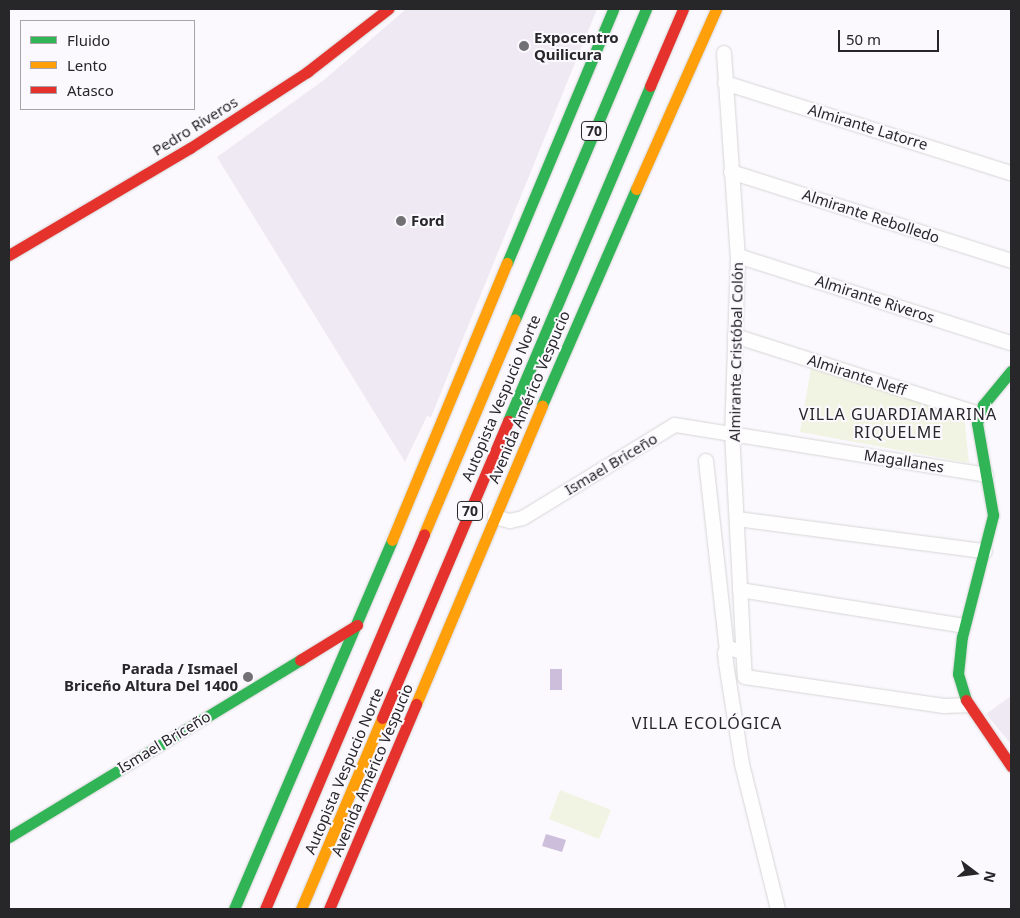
<!DOCTYPE html>
<html>
<head>
<meta charset="utf-8">
<style>
  body { margin:0 }
  #map { position:relative; width:1020px; height:918px; overflow:hidden; background:#fbf9fd; font-family:"Noto Sans",sans-serif }
  div>[style] { position:absolute }
  .built>* { inset:0; background:#eee9f2 }
  .green>* { inset:0; background:#f1f4e3 }
  .water>* { inset:0; background:#cdbedb }
  .roads { filter:drop-shadow(0 0 1px #d6d5d7) drop-shadow(0 0 1px #d6d5d7) }
  .street>* { height:14px; margin:-7px; padding:0 7px; transform-origin:7px; border-radius:7px; background:#fefeff }
  .fast>* { height:11px; margin:-5.5px; padding:0 5.5px; transform-origin:5.5px; border-radius:5.5px; background:#30b455 }
  .slow>* { height:11px; margin:-5.5px; padding:0 5.5px; transform-origin:5.5px; border-radius:5.5px; background:#ff9f0a }
  .jam>* { height:11px; margin:-5.5px; padding:0 5.5px; transform-origin:5.5px; border-radius:5.5px; background:#e5322d }
  .dots>* { width:14px; height:14px; translate:-50% -50%; box-sizing:border-box; border:2px solid #fbf8fe; border-radius:50% }
  span { translate:-50% -50%; white-space:nowrap; text-align:center; line-height:1.15; -webkit-text-stroke:4px #fbf8fe; paint-order:stroke }
  .shield-label span { padding:1px 4px; background:#fbf8fe; border:1px solid; border-radius:4px; -webkit-text-stroke-width:0 }
  .shield-label { font-size:14px; color:#272628; font-weight:700 }
  .poi-label { font-size:15px; color:#272628; font-weight:700 }
  .left { translate:0 -50%; text-align:left }
  .right { translate:-100% -50%; text-align:right }
  .street-label { font-size:15px; color:#272628 }
  .neighbourhood-label { font-size:16px; color:#272628; letter-spacing:1px }
  .frame { position:absolute; inset:0; border:10px solid #272628; pointer-events:none }
  .legend { position:absolute; left:20px; top:20px; width:175px; height:90px; box-sizing:border-box; background:#fbf8fe; border:1px solid #a6a4a8; margin:0; padding:6px 9px; list-style:none; font-size:15px; color:#272628 }
  .legend li { display:flex; align-items:center; gap:10px; height:25px }
  .legend b { width:25px; border:1px solid #a6a4a8 }
  .north { position:absolute; left:950px; top:848px; width:50px; height:50px; -webkit-text-stroke:4px #fbf8fe; paint-order:stroke; rotate:105deg; font-size:14px; font-weight:700; line-height:20px; text-align:center; color:#272628 }
  .north::after { content:''; display:block; margin:auto; width:18px; height:22px; background:#272628; clip-path:polygon(50% 0,100% 100%,50% 72%,0 100%) }
  .scale { position:absolute; left:838px; top:30px; width:101px; height:22px; box-sizing:border-box; border:2px solid #272628; border-top:0; padding-left:6px; font-size:15px; line-height:18px; white-space:nowrap; color:#272628; -webkit-text-stroke:4px #fbf8fe; paint-order:stroke }
</style>
</head>
<body>
<div id="map">
  <div class="built">
    <div style="clip-path:polygon(406px 9px,597px 9px,431px 417px,427px 416px,405px 462px,217px 157px,324px 80px)"></div>
    <div style="clip-path:polygon(1011px 696px,1011px 744px,986px 714px)"></div>
  </div>
  <div class="green">
    <div style="clip-path:polygon(811px 368px,967px 414px,965px 423px,969px 463px,800px 432px)"></div>
    <div style="clip-path:polygon(560px 790px,611px 810px,599px 839px,549px 819px)"></div>
  </div>
  <div class="water">
    <div style="clip-path:polygon(550px 669px,562px 669px,562px 690px,550px 690px)"></div>
    <div style="clip-path:polygon(546px 834px,566px 840px,562px 852px,542px 846px)"></div>
  </div>
  <div class="roads">
    <div class="street">
      <div style="left:724px;top:53px;width:203px;rotate:86.1deg"></div>
      <div style="left:738px;top:256px;width:177px;rotate:91.9deg"></div>
      <div style="left:732px;top:433px;width:244px;rotate:87deg"></div>
      <div style="left:745px;top:677px;width:201px;rotate:8.3deg"></div>
      <div style="left:944px;top:706px;width:23px;rotate:-2deg"></div>
      <div style="left:725px;top:83px;width:300px;rotate:17.5deg"></div>
      <div style="left:731px;top:172px;width:294px;rotate:17.6deg"></div>
      <div style="left:738px;top:256px;width:287px;rotate:17.7deg"></div>
      <div style="left:735px;top:336px;width:256px;rotate:17.7deg"></div>
      <div style="left:706px;top:461px;width:190px;rotate:83.7deg"></div>
      <div style="left:495px;top:517px;width:16px;rotate:15deg"></div>
      <div style="left:510px;top:521px;width:13px;rotate:-13deg"></div>
      <div style="left:523px;top:518px;width:178px;rotate:-31.5deg"></div>
      <div style="left:675px;top:425px;width:315px;rotate:9.1deg"></div>
      <div style="left:737px;top:519px;width:250px;rotate:7.4deg"></div>
      <div style="left:740px;top:590px;width:227px;rotate:9.1deg"></div>
      <div style="left:742px;top:652px;width:14px;rotate:-163deg"></div>
      <div style="left:729px;top:648px;width:6px;rotate:129deg"></div>
      <div style="left:725px;top:653px;width:10px;rotate:84deg"></div>
      <div style="left:726px;top:663px;width:102px;rotate:81deg"></div>
      <div style="left:742px;top:764px;width:149px;rotate:76.1deg"></div>
    </div>
    <div class="fast">
      <div style="left:507px;top:263px;width:275px;rotate:-67.3deg"></div>
      <div style="left:515px;top:319px;width:337px;rotate:-67.1deg"></div>
      <div style="left:542px;top:405px;width:236px;rotate:-66.5deg"></div>
      <div style="left:508px;top:421px;width:364px;rotate:-67deg"></div>
      <div style="left:966px;top:700px;width:27px;rotate:-107deg"></div>
      <div style="left:958px;top:674px;width:37px;rotate:-84deg"></div>
      <div style="left:962px;top:637px;width:126px;rotate:-75.7deg"></div>
      <div style="left:993px;top:515px;width:93px;rotate:-99.9deg"></div>
      <div style="left:977px;top:423px;width:19px;rotate:-72deg"></div>
      <div style="left:983px;top:405px;width:44px;rotate:-50.5deg"></div>
      <div style="left:9px;top:837px;width:341px;rotate:-31.3deg"></div>
      <div style="left:234px;top:909px;width:401px;rotate:-66.8deg"></div>
    </div>
    <div class="slow">
      <div style="left:636px;top:189px;width:197px;rotate:-66deg"></div>
      <div style="left:424px;top:534px;width:233px;rotate:-67.1deg"></div>
      <div style="left:392px;top:540px;width:300px;rotate:-67.5deg"></div>
      <div style="left:416px;top:704px;width:324px;rotate:-67.1deg"></div>
      <div style="left:301px;top:909px;width:207px;rotate:-67deg"></div>
    </div>
    <div class="jam">
      <div style="left:650px;top:86px;width:84px;rotate:-66.8deg"></div>
      <div style="left:9px;top:255px;width:210px;rotate:-30.6deg"></div>
      <div style="left:190px;top:148px;width:140px;rotate:-33deg"></div>
      <div style="left:307px;top:72px;width:103px;rotate:-37.9deg"></div>
      <div style="left:300px;top:660px;width:67px;rotate:-31.6deg"></div>
      <div style="left:966px;top:700px;width:80px;rotate:55.7deg"></div>
      <div style="left:382px;top:718px;width:323px;rotate:-67deg"></div>
      <div style="left:265px;top:909px;width:407px;rotate:-67deg"></div>
      <div style="left:329px;top:909px;width:223px;rotate:-67deg"></div>
    </div>
  </div>
  <div class="dots">
    <div style="left:524px;top:46px;background:#717073"></div>
    <div style="left:401px;top:221px;background:#717073"></div>
    <div style="left:248px;top:677px;background:#717073"></div>
  </div>
  <div class="shield-label">
    <span style="left:594px;top:131px">70</span>
    <span style="left:470px;top:511px">70</span>
  </div>
  <div class="poi-label">
    <span class="left" style="left:534px;top:46px">Expocentro<br>Quilicura</span>
    <span class="left" style="left:411px;top:221px">Ford</span>
    <span class="right" style="left:238px;top:677px">Parada / Ismael<br>Briceño Altura Del 1400</span>
  </div>
  <div class="street-label">
    <span style="left:195px;top:126px;rotate:-32deg">Pedro Riveros</span>
    <span style="left:868px;top:127px;rotate:17deg">Almirante Latorre</span>
    <span style="left:871px;top:216px;rotate:18deg">Almirante Rebolledo</span>
    <span style="left:875px;top:299px;rotate:18deg">Almirante Riveros</span>
    <span style="left:736px;top:352px;rotate:-89deg">Almirante Cristóbal Colón</span>
    <span style="left:857px;top:375px;rotate:18deg">Almirante Neff</span>
    <span style="left:529px;top:397px;rotate:-67deg">Avenida Américo Vespucio</span>
    <span style="left:501px;top:398px;rotate:-67deg">Autopista Vespucio Norte</span>
    <span style="left:904px;top:461px;rotate:9deg">Magallanes</span>
    <span style="left:611px;top:464px;rotate:-31deg">Ismael Briceño</span>
    <span style="left:164px;top:742px;rotate:-31deg">Ismael Briceño</span>
    <span style="left:372px;top:770px;rotate:-67deg">Avenida Américo Vespucio</span>
    <span style="left:344px;top:771px;rotate:-67deg">Autopista Vespucio Norte</span>
  </div>
  <div class="neighbourhood-label">
    <span style="left:898px;top:423px">VILLA GUARDIAMARINA<br>RIQUELME</span>
    <span style="left:707px;top:723px">VILLA ECOLÓGICA</span>
  </div>
  <div class="frame"></div>
  <ul class="legend">
  <li><b style="height:6px;background:#30b455"></b>Fluido</li>
  <li><b style="height:6px;background:#ff9f0a"></b>Lento</li>
  <li><b style="height:6px;background:#e5322d"></b>Atasco</li>
  </ul>
  <div class="north">N</div>
  <div class="scale">50 m</div>
</div>
</body>
</html>
